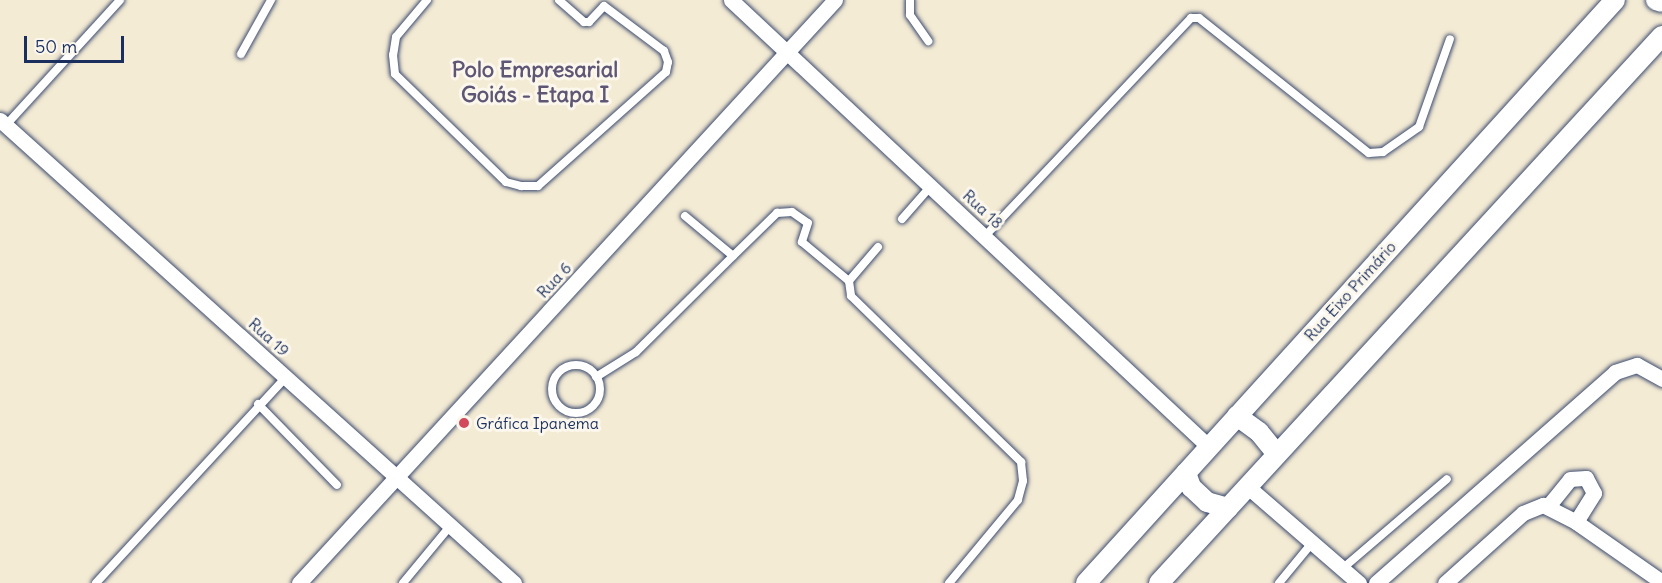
<!DOCTYPE html>
<html>
<head>
<meta charset="utf-8">
<style>
  body { margin:0 }
  #map { position:relative; width:1662px; height:583px; overflow:hidden; background:#f4ebd4; font-family:Delius,sans-serif }
  div>[style] { position:absolute }
  .roads { filter:drop-shadow(0 0 2px #3c4b70) drop-shadow(0 0 2px #3c4b70) }
  .service>* { height:8px; margin:-4px; padding:0 4px; transform-origin:4px; border-radius:4px; background:#fff }
  .service>.ring { margin:-4px; padding:0; box-sizing:content-box; background:none; border:8px solid #fff; border-radius:50% }
  .minor>* { height:15px; margin:-7.5px; padding:0 7.5px; transform-origin:7.5px; border-radius:7.5px; background:#fff }
  .tertiary>* { height:20px; margin:-10px; padding:0 10px; transform-origin:10px; border-radius:10px; background:#fff }
  .dots>* { width:16px; height:16px; translate:-50% -50%; box-sizing:border-box; border:3px solid #fbf7ec; border-radius:50% }
  span { translate:-50% -50%; white-space:nowrap; text-align:center; line-height:1.15; -webkit-text-stroke:6px #fbf7ec; paint-order:stroke }
  .street-label { font-size:16px; color:#1b2f5e }
  .poi-label { font-size:16px; color:#1b2f5e }
  .left { translate:0 -50%; text-align:left }
  .district-label { font-size:22px; color:#5e5674; font-weight:700 }
  .scale { position:absolute; left:24px; top:36px; width:100px; height:27px; box-sizing:border-box; border:3px solid #1b2f5e; border-top:0; padding-left:8px; font-size:18px; line-height:21px; white-space:nowrap; color:#1b2f5e; -webkit-text-stroke:4px #fbf7ec; paint-order:stroke }
</style>
</head>
<body>
<div id="map">
  <div class="roads">
    <div class="service">
      <div style="left:427px;top:0;width:48px;rotate:130deg"></div>
      <div style="left:396px;top:37px;width:18px;rotate:99deg"></div>
      <div style="left:393px;top:55px;width:19px;rotate:84deg"></div>
      <div style="left:395px;top:74px;width:155px;rotate:44.2deg"></div>
      <div style="left:506px;top:182px;width:16px;rotate:15deg"></div>
      <div style="left:521px;top:186px;width:17px"></div>
      <div style="left:538px;top:186px;width:171px;rotate:-41.7deg"></div>
      <div style="left:666px;top:72px;width:10px;rotate:-79deg"></div>
      <div style="left:668px;top:62px;width:12px;rotate:-110deg"></div>
      <div style="left:664px;top:51px;width:75px;rotate:-143.1deg"></div>
      <div style="left:604px;top:6px;width:22px;rotate:133deg"></div>
      <div style="left:589px;top:22px;width:5px;rotate:180deg"></div>
      <div style="left:584px;top:22px;width:33px;rotate:-139deg"></div>
      <div style="left:910px;top:0;width:15px;rotate:90deg"></div>
      <div style="left:910px;top:15px;width:32px;rotate:55deg"></div>
      <div style="left:241px;top:54px;width:62px;rotate:-60.9deg"></div>
      <div style="left:6px;top:125px;width:169px;rotate:-47.6deg"></div>
      <div style="left:685px;top:216px;width:62px;rotate:39.8deg"></div>
      <div style="left:733px;top:256px;width:62px;rotate:-44.3deg"></div>
      <div style="left:777px;top:213px;width:15px;rotate:-4deg"></div>
      <div style="left:792px;top:212px;width:19px;rotate:35deg"></div>
      <div style="left:808px;top:223px;width:20px;rotate:108deg"></div>
      <div style="left:802px;top:242px;width:61px;rotate:39.7deg"></div>
      <div style="left:902px;top:219px;width:44px;rotate:-48.7deg"></div>
      <div style="left:985px;top:236px;width:300px;rotate:-46.6deg"></div>
      <div style="left:1191px;top:18px;width:8px"></div>
      <div style="left:1199px;top:18px;width:217px;rotate:38.5deg"></div>
      <div style="left:1369px;top:153px;width:14px;rotate:-4deg"></div>
      <div style="left:1383px;top:152px;width:44px;rotate:-34.8deg"></div>
      <div style="left:1419px;top:127px;width:93px;rotate:-70.6deg"></div>
      <div style="left:878px;top:247px;width:45px;rotate:130.5deg"></div>
      <div style="left:849px;top:281px;width:15px;rotate:82deg"></div>
      <div style="left:851px;top:296px;width:238px;rotate:44.3deg"></div>
      <div style="left:1021px;top:462px;width:19px;rotate:84deg"></div>
      <div style="left:1023px;top:481px;width:20px;rotate:105deg"></div>
      <div style="left:1018px;top:500px;width:108px;rotate:129.7deg"></div>
      <div class="ring" style="left:552px;top:365px;width:40px;height:40px"></div>
      <div style="left:596px;top:377px;width:47px;rotate:-32deg"></div>
      <div style="left:636px;top:352px;width:136px;rotate:-44.7deg"></div>
      <div style="left:258px;top:404px;width:113px;rotate:45.7deg"></div>
      <div style="left:1342px;top:569px;width:138px;rotate:-40.6deg"></div>
      <div style="left:96px;top:583px;width:280px;rotate:-47.3deg"></div>
      <div style="left:403px;top:583px;width:75px;rotate:-50.4deg"></div>
      <div style="left:1279px;top:583px;width:52px;rotate:-50.5deg"></div>
    </div>
    <div class="minor">
      <div style="left:731px;top:0;width:653px;rotate:43.08deg"></div>
      <div style="left:0;top:120px;width:692px;rotate:42.01deg"></div>
      <div style="left:1248px;top:487px;width:147px;rotate:40.9deg"></div>
      <div style="left:1549px;top:505px;width:33px;rotate:-51deg"></div>
      <div style="left:1570px;top:479px;width:16px;rotate:-4deg"></div>
      <div style="left:1586px;top:478px;width:17px;rotate:62deg"></div>
      <div style="left:1594px;top:493px;width:34px;rotate:122deg"></div>
      <div style="left:299px;top:583px;width:792px;rotate:-47.41deg"></div>
      <div style="left:1376px;top:583px;width:319px;rotate:-41.4deg"></div>
      <div style="left:1615px;top:372px;width:23px;rotate:-18deg"></div>
      <div style="left:1637px;top:365px;width:29px;rotate:29deg"></div>
      <div style="left:1445px;top:583px;width:105px;rotate:-41.9deg"></div>
      <div style="left:1523px;top:513px;width:22px;rotate:-22deg"></div>
      <div style="left:1543px;top:505px;width:37px;rotate:27deg"></div>
      <div style="left:1576px;top:522px;width:105px;rotate:34.9deg"></div>
    </div>
    <div class="tertiary">
      <div style="left:1656px;top:0;width:6px;rotate:18deg"></div>
      <div style="left:1237px;top:416px;width:27px;rotate:36deg"></div>
      <div style="left:1259px;top:432px;width:28px;rotate:51deg"></div>
      <div style="left:1186px;top:473px;width:15px;rotate:70deg"></div>
      <div style="left:1191px;top:487px;width:22px;rotate:43deg"></div>
      <div style="left:1207px;top:502px;width:22px;rotate:16deg"></div>
      <div style="left:1086px;top:583px;width:787px;rotate:-47.78deg"></div>
      <div style="left:1159px;top:583px;width:743px;rotate:-47.4deg"></div>
    </div>
  </div>
  <div class="dots">
    <div style="left:464px;top:423px;background:#d1495b"></div>
  </div>
  <div class="street-label">
    <span style="left:983px;top:209px;rotate:43deg">Rua 18</span>
    <span style="left:554px;top:280px;rotate:-47deg">Rua 6</span>
    <span style="left:1350px;top:291px;rotate:-48deg">Rua Eixo Primário</span>
    <span style="left:269px;top:337px;rotate:42deg">Rua 19</span>
  </div>
  <div class="poi-label">
    <span class="left" style="left:476px;top:423px">Gráfica Ipanema</span>
  </div>
  <div class="district-label">
    <span style="left:535px;top:82px">Polo Empresarial<br>Goiás - Etapa I</span>
  </div>
  <div class="scale">50 m</div>
</div>
</body>
</html>
